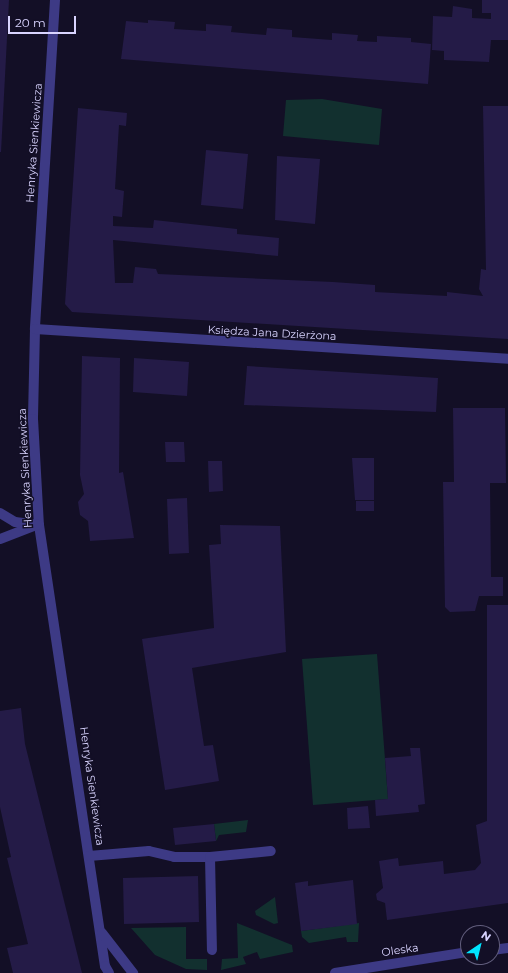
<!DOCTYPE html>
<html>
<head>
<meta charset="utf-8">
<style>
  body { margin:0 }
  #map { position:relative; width:508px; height:973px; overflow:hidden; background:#130f26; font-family:Montserrat,sans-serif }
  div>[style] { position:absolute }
  .green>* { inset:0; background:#12302f }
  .building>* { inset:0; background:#241b47 }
  .minor>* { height:10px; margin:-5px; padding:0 5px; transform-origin:5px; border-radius:5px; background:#3d3a85 }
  span { translate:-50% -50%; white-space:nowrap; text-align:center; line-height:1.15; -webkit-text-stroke:3px #130f26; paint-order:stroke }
  .street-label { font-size:11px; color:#d9d4ff }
  .north { position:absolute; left:460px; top:925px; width:40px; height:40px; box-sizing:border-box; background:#130f26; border:1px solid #625e7d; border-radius:50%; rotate:35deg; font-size:11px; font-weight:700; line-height:16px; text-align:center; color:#d9d4ff }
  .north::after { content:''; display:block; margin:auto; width:14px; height:18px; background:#00e5ff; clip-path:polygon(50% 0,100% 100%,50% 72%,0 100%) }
  .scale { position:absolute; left:8px; top:16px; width:68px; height:18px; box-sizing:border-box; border:2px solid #d9d4ff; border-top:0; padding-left:5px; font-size:12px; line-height:14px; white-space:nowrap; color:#d9d4ff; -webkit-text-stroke:3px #130f26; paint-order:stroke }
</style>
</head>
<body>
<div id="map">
  <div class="green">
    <div style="clip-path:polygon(322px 99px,382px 109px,379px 145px,283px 136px,286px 100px)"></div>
    <div style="clip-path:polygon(377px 654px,388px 799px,313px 805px,302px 659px)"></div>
    <div style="clip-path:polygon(248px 820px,246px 832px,219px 835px,216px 841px,214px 824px)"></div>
    <div style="clip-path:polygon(275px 897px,278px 923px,274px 924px,256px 915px,255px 911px)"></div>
    <div style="clip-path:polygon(237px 923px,292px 945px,293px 952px,260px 959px,257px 952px,243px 957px,246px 964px,221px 970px,222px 959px,238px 958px)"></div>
    <div style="clip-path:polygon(359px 923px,358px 942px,347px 942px,346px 937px,309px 943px,302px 937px,301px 931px)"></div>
    <div style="clip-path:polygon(186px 927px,186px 959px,207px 959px,207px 970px,186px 969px,155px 955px,131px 928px)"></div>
  </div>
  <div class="building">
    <div style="clip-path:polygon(0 0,9px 0,1px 152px,0 152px)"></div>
    <div style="clip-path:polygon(482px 0,508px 0,508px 40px,491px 40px,489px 62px,444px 60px,444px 51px,432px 50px,433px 16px,452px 17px,453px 6px,472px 9px,472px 18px,491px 19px,491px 13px,482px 13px)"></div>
    <div style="clip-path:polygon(148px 20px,175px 22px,174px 29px,206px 31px,206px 24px,232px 26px,231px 32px,266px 35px,267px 28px,292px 30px,292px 37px,332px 40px,332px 33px,358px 35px,357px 41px,377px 42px,377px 36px,411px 38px,411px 42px,431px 44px,428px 84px,121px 59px,126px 21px,148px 23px)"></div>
    <div style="clip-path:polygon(483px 106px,508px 106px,508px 339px,72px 312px,65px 304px,78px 108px,127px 113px,126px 126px,119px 125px,115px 189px,124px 191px,122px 217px,113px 216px,113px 226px,153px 228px,154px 220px,237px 229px,237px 234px,279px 238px,278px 256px,113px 240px,115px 283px,133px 283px,135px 267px,156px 269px,158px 274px,333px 282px,375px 285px,375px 292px,447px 296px,447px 292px,483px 296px,479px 289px,481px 269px,486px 270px)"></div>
    <div style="clip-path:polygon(206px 150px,248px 154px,243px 209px,201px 205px)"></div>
    <div style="clip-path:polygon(277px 156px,320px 159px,315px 224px,275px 220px)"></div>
    <div style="clip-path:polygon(82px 356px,120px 358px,119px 473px,123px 472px,134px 538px,90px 541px,88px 521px,80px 515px,78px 502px,84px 494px,80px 475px)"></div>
    <div style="clip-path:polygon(134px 358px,189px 362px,187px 396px,133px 392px)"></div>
    <div style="clip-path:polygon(247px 366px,438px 378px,436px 412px,244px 405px)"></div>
    <div style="clip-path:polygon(453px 408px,505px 408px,506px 483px,490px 483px,491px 577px,503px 577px,503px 596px,479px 596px,475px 611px,450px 612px,445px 607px,443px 482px,454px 482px)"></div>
    <div style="clip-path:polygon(165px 442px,184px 442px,185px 462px,166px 462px)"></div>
    <div style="clip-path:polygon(352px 458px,374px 458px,374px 500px,355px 500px)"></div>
    <div style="clip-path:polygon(208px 461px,222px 461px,223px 491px,209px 492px)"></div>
    <div style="clip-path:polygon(187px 498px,189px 553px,169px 554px,167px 499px)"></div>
    <div style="clip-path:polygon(356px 501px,374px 501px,374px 511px,356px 511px)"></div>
    <div style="clip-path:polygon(220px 525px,280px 526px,286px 652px,192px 668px,204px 746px,213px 745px,219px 781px,165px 790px,142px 639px,214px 628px,209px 545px,221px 544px)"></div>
    <div style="clip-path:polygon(487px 605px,508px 605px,508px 903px,387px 920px,385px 903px,377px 900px,376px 894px,383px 888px,379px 861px,398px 858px,399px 866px,443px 861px,444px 874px,475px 870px,481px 863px,476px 825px,487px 821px)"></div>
    <div style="clip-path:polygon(21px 708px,25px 744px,82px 973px,13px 973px,7px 948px,28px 944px,7px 858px,11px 857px,0 807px,0 711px)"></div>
    <div style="clip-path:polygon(410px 748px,420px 748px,425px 804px,418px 805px,419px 812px,376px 816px,375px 800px,388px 799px,385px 758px,411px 756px)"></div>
    <div style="clip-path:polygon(368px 806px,370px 828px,348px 829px,347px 808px)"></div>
    <div style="clip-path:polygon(214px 824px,216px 841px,175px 845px,173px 828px)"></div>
    <div style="clip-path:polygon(198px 876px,199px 922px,124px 924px,123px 878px)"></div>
    <div style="clip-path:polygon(353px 880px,357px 924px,301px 931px,295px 883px,308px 881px,308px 886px)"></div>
  </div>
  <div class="minor">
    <div style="left:55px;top:0;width:330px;rotate:93.5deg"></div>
    <div style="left:35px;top:329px;width:90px;rotate:91.3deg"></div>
    <div style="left:33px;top:419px;width:106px;rotate:86.8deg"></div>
    <div style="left:39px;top:525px;width:446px;rotate:81.5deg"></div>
    <div style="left:105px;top:966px;width:8px;rotate:60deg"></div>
    <div style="left:35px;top:329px;width:474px;rotate:3.6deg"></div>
    <div style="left:0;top:513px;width:17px;rotate:31deg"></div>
    <div style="left:15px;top:522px;width:24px;rotate:7deg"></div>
    <div style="left:0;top:539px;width:40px;rotate:-21deg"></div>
    <div style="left:89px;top:856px;width:60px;rotate:-4.8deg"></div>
    <div style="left:149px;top:851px;width:26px;rotate:13deg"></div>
    <div style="left:174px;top:857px;width:36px"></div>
    <div style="left:210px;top:857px;width:93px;rotate:88.8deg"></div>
    <div style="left:210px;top:857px;width:61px;rotate:-5.6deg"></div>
    <div style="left:102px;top:933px;width:51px;rotate:52.2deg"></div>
    <div style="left:492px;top:950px;width:16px;rotate:-7deg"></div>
    <div style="left:335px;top:973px;width:135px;rotate:-9deg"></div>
  </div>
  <div class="street-label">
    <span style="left:34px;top:143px;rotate:-86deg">Henryka Sienkiewicza</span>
    <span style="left:272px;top:333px;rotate:3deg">Księdza Jana Dzierżona</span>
    <span style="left:25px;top:468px;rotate:-93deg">Henryka Sienkiewicza</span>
    <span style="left:92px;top:786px;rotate:82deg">Henryka Sienkiewicza</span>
    <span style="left:400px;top:950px;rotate:-8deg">Oleska</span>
  </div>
  <div class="north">N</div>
  <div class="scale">20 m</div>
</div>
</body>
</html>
